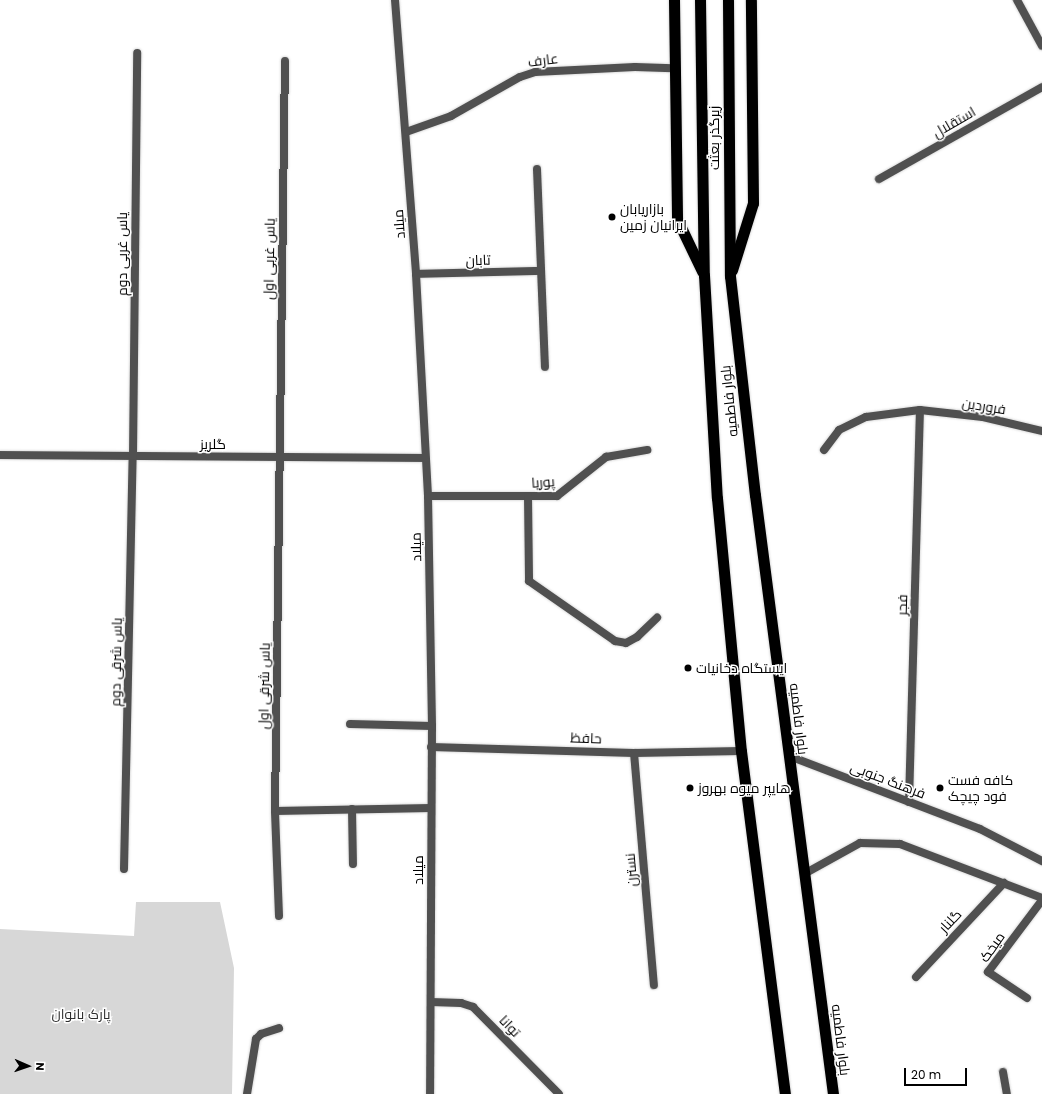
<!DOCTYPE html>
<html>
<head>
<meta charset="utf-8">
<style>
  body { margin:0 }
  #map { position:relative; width:1042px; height:1094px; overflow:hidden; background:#fff; font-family:Poppins,Cairo,sans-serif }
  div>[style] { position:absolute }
  .green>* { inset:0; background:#d7d7d7 }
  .roads { filter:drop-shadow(0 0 1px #dbdbdb) drop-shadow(0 0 1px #dbdbdb) }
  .minor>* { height:8px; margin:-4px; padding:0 4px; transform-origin:4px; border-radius:4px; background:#505050 }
  .tertiary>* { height:8px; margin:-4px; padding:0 4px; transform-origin:4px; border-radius:4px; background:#505050 }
  .trunk>* { height:11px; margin:-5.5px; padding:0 5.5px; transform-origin:5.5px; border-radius:5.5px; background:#000 }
  .dots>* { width:11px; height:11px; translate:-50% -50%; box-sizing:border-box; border:2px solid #fff; border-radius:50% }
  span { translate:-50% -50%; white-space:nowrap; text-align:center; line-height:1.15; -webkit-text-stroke:3px #fff; paint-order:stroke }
  .street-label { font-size:14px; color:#000 }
  .poi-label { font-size:14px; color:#000 }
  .left { translate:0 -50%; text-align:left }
  .park-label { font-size:14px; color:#2e2e2e }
  .north { position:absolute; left:8px; top:1046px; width:40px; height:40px; -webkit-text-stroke:3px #fff; paint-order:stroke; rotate:92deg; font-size:11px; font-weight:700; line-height:16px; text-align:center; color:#000 }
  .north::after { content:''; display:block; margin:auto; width:14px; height:18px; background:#000; clip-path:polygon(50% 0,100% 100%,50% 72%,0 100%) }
  .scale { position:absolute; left:904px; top:1068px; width:63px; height:18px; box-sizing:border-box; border:2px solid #000; border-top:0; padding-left:5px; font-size:12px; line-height:14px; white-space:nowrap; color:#000; -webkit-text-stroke:3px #fff; paint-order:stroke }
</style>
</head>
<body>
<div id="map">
  <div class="green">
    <div style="clip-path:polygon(136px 902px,220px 902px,234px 968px,232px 1094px,0 1094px,0 929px,134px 936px)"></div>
  </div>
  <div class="roads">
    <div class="minor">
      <div style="left:395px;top:0;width:275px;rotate:85.6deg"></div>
      <div style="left:416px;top:274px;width:222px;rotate:86.9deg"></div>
      <div style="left:428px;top:496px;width:230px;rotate:89deg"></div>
      <div style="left:432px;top:726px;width:368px;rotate:90.3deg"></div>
      <div style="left:406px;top:132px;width:48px;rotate:-19.6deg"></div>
      <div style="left:451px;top:116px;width:79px;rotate:-29.5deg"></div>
      <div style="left:520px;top:77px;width:16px;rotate:-18deg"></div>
      <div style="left:535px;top:72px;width:100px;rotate:-2.9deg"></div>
      <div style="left:635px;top:67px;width:38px;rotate:2deg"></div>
      <div style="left:537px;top:169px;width:198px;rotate:87.7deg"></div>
      <div style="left:879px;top:179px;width:187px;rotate:-29.4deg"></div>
      <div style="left:416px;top:274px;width:125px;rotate:-1.4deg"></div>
      <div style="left:824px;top:450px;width:25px;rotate:-53deg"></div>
      <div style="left:839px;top:430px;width:30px;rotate:-26deg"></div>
      <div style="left:866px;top:417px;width:54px;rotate:-7.4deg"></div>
      <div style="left:920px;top:410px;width:63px;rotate:6.3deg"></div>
      <div style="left:983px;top:417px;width:61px;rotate:13.3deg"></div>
      <div style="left:0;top:455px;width:425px;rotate:0.4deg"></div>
      <div style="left:428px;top:496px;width:129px"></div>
      <div style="left:557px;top:496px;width:63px;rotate:-38.5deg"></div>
      <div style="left:606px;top:457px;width:42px;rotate:-9.7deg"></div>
      <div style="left:528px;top:496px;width:85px;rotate:89.3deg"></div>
      <div style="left:529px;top:581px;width:105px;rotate:34.9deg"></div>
      <div style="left:615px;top:641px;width:11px;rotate:10deg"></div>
      <div style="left:626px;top:643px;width:13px;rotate:-29deg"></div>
      <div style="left:637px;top:637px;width:28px;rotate:-44deg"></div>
      <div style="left:350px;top:724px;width:82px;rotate:1.4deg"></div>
      <div style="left:431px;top:747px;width:203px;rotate:1.7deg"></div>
      <div style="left:634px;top:753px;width:107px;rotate:-1.1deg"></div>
      <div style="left:634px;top:753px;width:233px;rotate:85.1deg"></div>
      <div style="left:909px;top:802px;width:392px;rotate:-88.4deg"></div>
      <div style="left:352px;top:809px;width:55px;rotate:89deg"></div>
      <div style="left:275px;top:811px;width:156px;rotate:-1.1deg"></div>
      <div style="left:124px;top:869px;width:413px;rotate:-88.8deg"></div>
      <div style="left:133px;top:456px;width:403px;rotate:-89.4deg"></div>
      <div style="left:279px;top:916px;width:105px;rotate:-92.2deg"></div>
      <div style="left:275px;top:811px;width:750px;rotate:-89.24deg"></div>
      <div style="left:916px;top:977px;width:129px;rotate:-46.9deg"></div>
      <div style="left:1027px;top:998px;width:47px;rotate:-146.3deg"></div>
      <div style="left:988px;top:972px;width:90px;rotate:-53.1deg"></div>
      <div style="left:431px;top:1002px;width:30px;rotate:2deg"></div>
      <div style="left:461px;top:1003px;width:13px;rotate:18deg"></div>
      <div style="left:473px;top:1007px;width:122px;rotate:45.3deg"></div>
      <div style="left:1003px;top:1072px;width:22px;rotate:80deg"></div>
      <div style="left:247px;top:1094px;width:56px;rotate:-80.7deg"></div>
      <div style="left:256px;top:1039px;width:7px;rotate:-45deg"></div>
      <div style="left:261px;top:1034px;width:19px;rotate:-18deg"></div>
    </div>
    <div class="tertiary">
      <div style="left:1017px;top:0;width:52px;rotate:61.5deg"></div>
      <div style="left:789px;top:756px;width:204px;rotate:20.9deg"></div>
      <div style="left:980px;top:829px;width:70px;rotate:27.3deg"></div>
      <div style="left:804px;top:874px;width:64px;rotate:-29deg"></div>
      <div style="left:860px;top:843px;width:40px;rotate:1.4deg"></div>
      <div style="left:900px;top:844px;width:152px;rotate:20.8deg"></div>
    </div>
    <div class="trunk">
      <div style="left:674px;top:0;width:219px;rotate:89.2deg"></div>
      <div style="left:677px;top:219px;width:58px;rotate:64.3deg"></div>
      <div style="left:700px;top:0;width:275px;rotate:89.2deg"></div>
      <div style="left:704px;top:275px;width:223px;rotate:86.7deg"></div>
      <div style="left:717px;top:498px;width:254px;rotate:84.6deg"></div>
      <div style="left:741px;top:751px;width:346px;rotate:82.7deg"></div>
      <div style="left:728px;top:0;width:276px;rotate:89.6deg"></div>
      <div style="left:730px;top:276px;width:220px;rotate:83.5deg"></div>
      <div style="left:755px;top:495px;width:604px;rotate:82.58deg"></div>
      <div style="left:732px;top:270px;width:70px;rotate:-72.6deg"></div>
      <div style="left:753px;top:203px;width:203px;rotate:-90.6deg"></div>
    </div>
  </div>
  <div class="dots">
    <div style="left:612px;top:217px;background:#000"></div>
    <div style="left:688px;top:668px;background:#000"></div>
    <div style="left:690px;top:788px;background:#000"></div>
    <div style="left:940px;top:788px;background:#000"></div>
  </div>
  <div class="street-label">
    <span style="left:543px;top:60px;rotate:-7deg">عارف</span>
    <span style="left:954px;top:122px;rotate:-30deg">استقلال</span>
    <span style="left:714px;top:138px;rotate:-90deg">زیرگذر بعثت</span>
    <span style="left:399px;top:224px;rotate:-94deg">میلاد</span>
    <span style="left:122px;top:254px;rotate:-90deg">یاس غربی دوم</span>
    <span style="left:269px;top:259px;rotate:-89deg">یاس غربی اول</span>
    <span style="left:478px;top:260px;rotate:-2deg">تابان</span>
    <span style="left:729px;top:401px;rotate:-96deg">بلوار فاطمیه</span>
    <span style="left:984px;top:406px;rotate:9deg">فروردین</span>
    <span style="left:213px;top:444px">گلریز</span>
    <span style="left:543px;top:482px;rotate:-4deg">پوریا</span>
    <span style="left:416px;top:547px;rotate:-91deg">میلاد</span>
    <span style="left:902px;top:605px;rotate:-88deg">فجر</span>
    <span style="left:116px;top:662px;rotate:-89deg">یاس شرقی دوم</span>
    <span style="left:264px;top:686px;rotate:-89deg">یاس شرقی اول</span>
    <span style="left:799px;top:719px;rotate:83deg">بلوار فاطمیه</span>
    <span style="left:586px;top:738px;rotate:2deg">حافظ</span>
    <span style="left:888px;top:780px;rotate:21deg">فرهنگ جنوبی</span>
    <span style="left:418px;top:870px;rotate:-90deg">میلاد</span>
    <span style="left:631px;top:870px;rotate:-95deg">نسترن</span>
    <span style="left:950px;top:921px;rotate:-47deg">گلنار</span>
    <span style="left:992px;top:947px;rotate:-55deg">میخک</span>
    <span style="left:510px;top:1026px;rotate:46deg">توانا</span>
    <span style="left:841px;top:1040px;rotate:83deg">بلوار فاطمیه</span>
  </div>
  <div class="poi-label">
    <span class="left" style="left:620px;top:217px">بازاریابان<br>ایرانیان زمین</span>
    <span class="left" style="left:696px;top:668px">ایستگاه دخانیات</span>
    <span class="left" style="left:948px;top:788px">کافه فست<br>فود چیچک</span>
    <span class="left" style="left:698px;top:788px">هایپر میوه بهروز</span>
  </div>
  <div class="park-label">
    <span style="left:81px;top:1014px">پارک بانوان</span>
  </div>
  <div class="north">N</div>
  <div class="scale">20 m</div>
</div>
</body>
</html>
